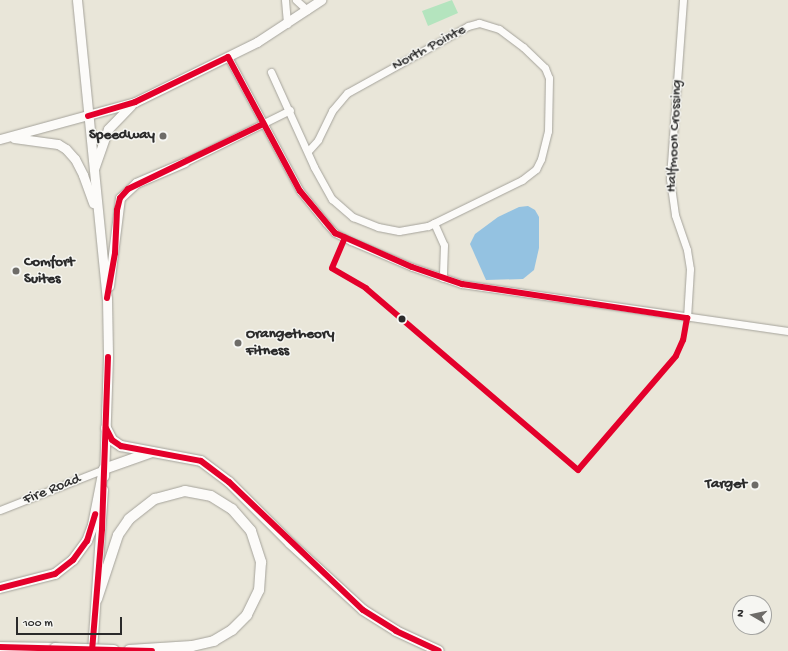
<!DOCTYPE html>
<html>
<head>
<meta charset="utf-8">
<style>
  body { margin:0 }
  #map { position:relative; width:788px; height:651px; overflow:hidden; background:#e9e6d9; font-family:"Gochi Hand",sans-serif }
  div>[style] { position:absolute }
  .green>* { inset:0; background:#b4e4be }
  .water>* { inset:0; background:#94c2e1 }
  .roads { filter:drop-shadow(0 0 1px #a5a39b) drop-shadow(0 0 1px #a5a39b) }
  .minor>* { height:7px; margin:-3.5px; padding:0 3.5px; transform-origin:3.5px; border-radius:3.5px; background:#fcfbf9 }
  .major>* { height:9px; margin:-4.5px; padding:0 4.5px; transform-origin:4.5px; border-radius:4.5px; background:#fcfbf9 }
  .highway>* { height:10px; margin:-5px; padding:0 5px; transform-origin:5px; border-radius:5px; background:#fcfbf9 }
  .bridges { filter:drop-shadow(0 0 1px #a5a39b) drop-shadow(0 0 1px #a5a39b) }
  .highway-bridge>* { height:10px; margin:-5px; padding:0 5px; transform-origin:5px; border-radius:5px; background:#fcfbf9 }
  .bus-1>* { height:6px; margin:-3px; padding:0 3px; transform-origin:3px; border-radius:3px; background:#e4002b }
  .dots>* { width:11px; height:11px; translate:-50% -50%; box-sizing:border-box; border:2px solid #f6f6f2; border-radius:50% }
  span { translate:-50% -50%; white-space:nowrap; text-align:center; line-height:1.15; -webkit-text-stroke:3px #f6f6f2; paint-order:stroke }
  .street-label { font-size:15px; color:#2b2b2b }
  .poi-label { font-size:15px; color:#2b2b2b; font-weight:700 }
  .right { translate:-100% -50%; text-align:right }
  .left { translate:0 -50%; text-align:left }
  .north { position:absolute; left:732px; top:595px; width:40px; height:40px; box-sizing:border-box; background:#f6f6f2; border:1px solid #a5a5a2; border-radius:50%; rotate:279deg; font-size:11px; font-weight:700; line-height:16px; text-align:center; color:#2b2b2b }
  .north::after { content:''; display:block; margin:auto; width:14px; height:18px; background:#6e6c68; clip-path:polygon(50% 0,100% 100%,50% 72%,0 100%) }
  .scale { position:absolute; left:16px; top:617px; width:106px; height:18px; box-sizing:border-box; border:2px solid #2b2b2b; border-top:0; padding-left:5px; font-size:12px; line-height:14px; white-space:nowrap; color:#2b2b2b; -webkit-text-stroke:3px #f6f6f2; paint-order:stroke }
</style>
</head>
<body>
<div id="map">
  <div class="green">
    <div style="clip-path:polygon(452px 0,458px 13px,428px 26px,422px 11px)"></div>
  </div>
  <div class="water">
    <div style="clip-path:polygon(528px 206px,535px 210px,539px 217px,539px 248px,534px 270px,523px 279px,486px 280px,470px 244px,475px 234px,498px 217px,519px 207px)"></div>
  </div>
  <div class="roads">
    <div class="minor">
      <div style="left:285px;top:0;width:24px;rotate:85deg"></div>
      <div style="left:296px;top:0;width:15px;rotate:42deg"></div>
      <div style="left:683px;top:0;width:179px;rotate:94.2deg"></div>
      <div style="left:670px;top:179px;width:36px;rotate:82deg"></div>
      <div style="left:675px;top:215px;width:37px;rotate:71deg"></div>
      <div style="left:687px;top:250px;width:19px;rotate:81deg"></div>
      <div style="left:690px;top:269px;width:49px;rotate:93.5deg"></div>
      <div style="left:228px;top:57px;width:152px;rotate:61.8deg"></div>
      <div style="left:300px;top:191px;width:41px;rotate:50.9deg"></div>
      <div style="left:326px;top:223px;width:13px;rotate:48deg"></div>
      <div style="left:335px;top:233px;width:18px;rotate:27deg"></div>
      <div style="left:351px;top:241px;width:66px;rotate:23.1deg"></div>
      <div style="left:412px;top:267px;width:53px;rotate:18.8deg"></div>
      <div style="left:462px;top:284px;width:329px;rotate:8.2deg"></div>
      <div style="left:271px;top:72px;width:104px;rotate:65.6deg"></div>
      <div style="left:314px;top:167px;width:37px;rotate:61deg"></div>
      <div style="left:332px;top:199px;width:28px;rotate:41deg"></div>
      <div style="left:353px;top:217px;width:27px;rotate:22deg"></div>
      <div style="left:378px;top:227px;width:21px;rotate:11deg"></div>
      <div style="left:399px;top:231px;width:29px;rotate:-10deg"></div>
      <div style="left:428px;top:226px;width:105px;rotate:-26.1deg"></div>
      <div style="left:522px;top:180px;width:18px;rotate:-38deg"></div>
      <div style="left:536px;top:169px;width:11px;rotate:-63deg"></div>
      <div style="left:541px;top:159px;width:29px;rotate:-76deg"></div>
      <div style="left:548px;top:131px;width:53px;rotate:-88.9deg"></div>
      <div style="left:549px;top:78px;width:11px;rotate:-112deg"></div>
      <div style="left:545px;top:68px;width:30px;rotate:-136deg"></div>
      <div style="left:523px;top:47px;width:30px;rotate:-143deg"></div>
      <div style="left:499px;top:29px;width:21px;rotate:-163deg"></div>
      <div style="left:479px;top:23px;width:11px;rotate:165deg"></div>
      <div style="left:468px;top:26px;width:138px;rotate:151deg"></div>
      <div style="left:347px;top:93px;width:23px;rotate:130deg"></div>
      <div style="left:332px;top:111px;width:32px;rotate:116deg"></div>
      <div style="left:318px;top:140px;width:15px;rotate:132deg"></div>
      <div style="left:185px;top:162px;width:117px;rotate:-26.3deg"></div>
      <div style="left:434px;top:223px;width:24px;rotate:66deg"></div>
      <div style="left:444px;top:245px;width:33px;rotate:92deg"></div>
      <div style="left:0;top:510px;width:112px;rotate:-21.5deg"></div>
    </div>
    <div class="major">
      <div style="left:77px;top:0;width:300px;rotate:84.3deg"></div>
      <div style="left:107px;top:298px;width:59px;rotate:89deg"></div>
      <div style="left:108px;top:357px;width:119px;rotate:91.9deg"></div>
      <div style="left:14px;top:138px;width:44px;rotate:7.8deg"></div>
      <div style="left:58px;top:144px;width:9px;rotate:32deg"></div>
      <div style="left:66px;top:149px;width:13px;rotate:48deg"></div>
      <div style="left:75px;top:159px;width:18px;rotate:63deg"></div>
      <div style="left:83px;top:175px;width:30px;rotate:70deg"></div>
      <div style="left:0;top:139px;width:140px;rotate:-15.3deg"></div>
      <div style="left:135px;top:102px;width:136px;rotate:-26.2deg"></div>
      <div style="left:257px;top:42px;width:77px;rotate:-33.3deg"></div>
      <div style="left:94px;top:169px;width:42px;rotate:-70.7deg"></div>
      <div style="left:108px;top:129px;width:33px;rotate:-46deg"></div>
      <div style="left:109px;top:286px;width:89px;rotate:-82.9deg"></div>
      <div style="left:120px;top:198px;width:22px;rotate:-43deg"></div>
      <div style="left:136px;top:183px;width:53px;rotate:-23.2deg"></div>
      <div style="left:92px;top:651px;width:162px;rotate:-86.1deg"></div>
    </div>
    <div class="highway">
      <div style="left:106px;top:428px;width:13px;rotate:63deg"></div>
      <div style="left:112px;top:440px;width:11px;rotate:34deg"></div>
      <div style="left:121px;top:446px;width:81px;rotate:10.6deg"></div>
      <div style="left:201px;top:461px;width:35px;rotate:37deg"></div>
      <div style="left:229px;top:482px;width:86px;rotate:45deg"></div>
      <div style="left:290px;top:543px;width:99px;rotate:42.5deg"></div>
      <div style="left:363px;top:610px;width:39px;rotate:32deg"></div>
      <div style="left:396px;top:631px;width:47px;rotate:24.9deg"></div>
      <div style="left:0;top:588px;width:57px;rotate:-14.3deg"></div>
      <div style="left:55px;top:574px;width:23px;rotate:-38deg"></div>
      <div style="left:73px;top:560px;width:24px;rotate:-54deg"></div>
      <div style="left:87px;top:541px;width:17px;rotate:-69deg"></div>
      <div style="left:93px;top:525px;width:57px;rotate:-78.9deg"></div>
      <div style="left:104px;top:469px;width:51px;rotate:-19.5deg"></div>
      <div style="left:97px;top:599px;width:67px;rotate:-71.8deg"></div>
      <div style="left:118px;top:535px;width:19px;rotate:-55deg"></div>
      <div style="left:129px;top:519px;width:33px;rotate:-38deg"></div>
      <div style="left:155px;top:499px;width:31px;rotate:-15deg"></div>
      <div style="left:185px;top:491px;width:26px;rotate:11deg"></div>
      <div style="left:211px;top:496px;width:25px;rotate:32deg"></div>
      <div style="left:232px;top:509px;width:29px;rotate:49deg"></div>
      <div style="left:251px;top:531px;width:33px;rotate:72deg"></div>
      <div style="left:261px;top:562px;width:28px;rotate:94deg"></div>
      <div style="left:259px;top:590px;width:28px;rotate:116deg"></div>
      <div style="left:247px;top:615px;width:21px;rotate:135deg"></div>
      <div style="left:232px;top:630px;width:21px;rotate:149deg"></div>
      <div style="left:214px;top:641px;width:23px;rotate:167deg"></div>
      <div style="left:192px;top:646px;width:63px;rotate:176.4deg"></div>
      <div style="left:0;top:647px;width:55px;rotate:1deg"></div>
    </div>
  </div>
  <div class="bridges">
    <div class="highway-bridge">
      <div style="left:55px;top:648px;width:59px;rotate:1.9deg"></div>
    </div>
  </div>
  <div class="bus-1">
    <div style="left:88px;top:116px;width:49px;rotate:-16.6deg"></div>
    <div style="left:135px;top:102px;width:103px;rotate:-25.8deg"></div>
    <div style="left:228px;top:57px;width:152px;rotate:61.8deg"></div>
    <div style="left:300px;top:191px;width:55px;rotate:50.2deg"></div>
    <div style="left:335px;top:233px;width:84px;rotate:23.8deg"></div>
    <div style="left:412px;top:267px;width:53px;rotate:18.8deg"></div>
    <div style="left:462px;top:284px;width:228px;rotate:8.6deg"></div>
    <div style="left:687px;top:318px;width:22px;rotate:100deg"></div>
    <div style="left:683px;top:340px;width:17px;rotate:114deg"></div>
    <div style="left:676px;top:356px;width:150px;rotate:130.7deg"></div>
    <div style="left:578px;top:470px;width:279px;rotate:-139.4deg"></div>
    <div style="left:366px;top:288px;width:39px;rotate:-150deg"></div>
    <div style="left:332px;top:268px;width:33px;rotate:-67deg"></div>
    <div style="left:107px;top:298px;width:46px;rotate:-79.9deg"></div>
    <div style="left:115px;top:253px;width:43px;rotate:-87.3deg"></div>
    <div style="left:117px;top:210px;width:12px;rotate:-76deg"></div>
    <div style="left:120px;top:198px;width:12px;rotate:-48deg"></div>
    <div style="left:128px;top:189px;width:150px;rotate:-25.7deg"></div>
    <div style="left:106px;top:428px;width:13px;rotate:63deg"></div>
    <div style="left:112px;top:440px;width:11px;rotate:34deg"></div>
    <div style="left:121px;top:446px;width:81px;rotate:10.6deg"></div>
    <div style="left:201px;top:461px;width:35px;rotate:37deg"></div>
    <div style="left:229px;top:482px;width:185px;rotate:43.7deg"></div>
    <div style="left:363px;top:610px;width:39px;rotate:32deg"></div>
    <div style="left:396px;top:631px;width:47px;rotate:24.9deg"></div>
    <div style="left:0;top:588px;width:57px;rotate:-14.3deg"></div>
    <div style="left:55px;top:574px;width:23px;rotate:-38deg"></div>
    <div style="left:73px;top:560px;width:24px;rotate:-54deg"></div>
    <div style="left:87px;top:541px;width:28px;rotate:-73deg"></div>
    <div style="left:0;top:647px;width:152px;rotate:1.5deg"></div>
    <div style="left:92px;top:651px;width:122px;rotate:-85.3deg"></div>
    <div style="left:102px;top:529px;width:172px;rotate:-88deg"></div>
  </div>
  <div class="dots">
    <div style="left:163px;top:136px;background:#6e6c68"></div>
    <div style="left:16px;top:271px;background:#6e6c68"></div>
    <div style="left:402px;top:319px;background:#2b2b2b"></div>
    <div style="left:238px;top:343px;background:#6e6c68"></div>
    <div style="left:755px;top:485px;background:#6e6c68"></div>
  </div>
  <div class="street-label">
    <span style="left:429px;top:48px;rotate:-28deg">North Pointe</span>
    <span style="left:675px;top:136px;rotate:-87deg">Halfmoon Crossing</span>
    <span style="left:52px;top:490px;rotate:-22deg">Fire Road</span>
  </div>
  <div class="poi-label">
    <span class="right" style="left:155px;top:136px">Speedway</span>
    <span class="left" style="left:24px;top:271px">Comfort<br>Suites</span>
    <span class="left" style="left:246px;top:343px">Orangetheory<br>Fitness</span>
    <span class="right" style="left:747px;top:485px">Target</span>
  </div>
  <div class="north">N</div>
  <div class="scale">100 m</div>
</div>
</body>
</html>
